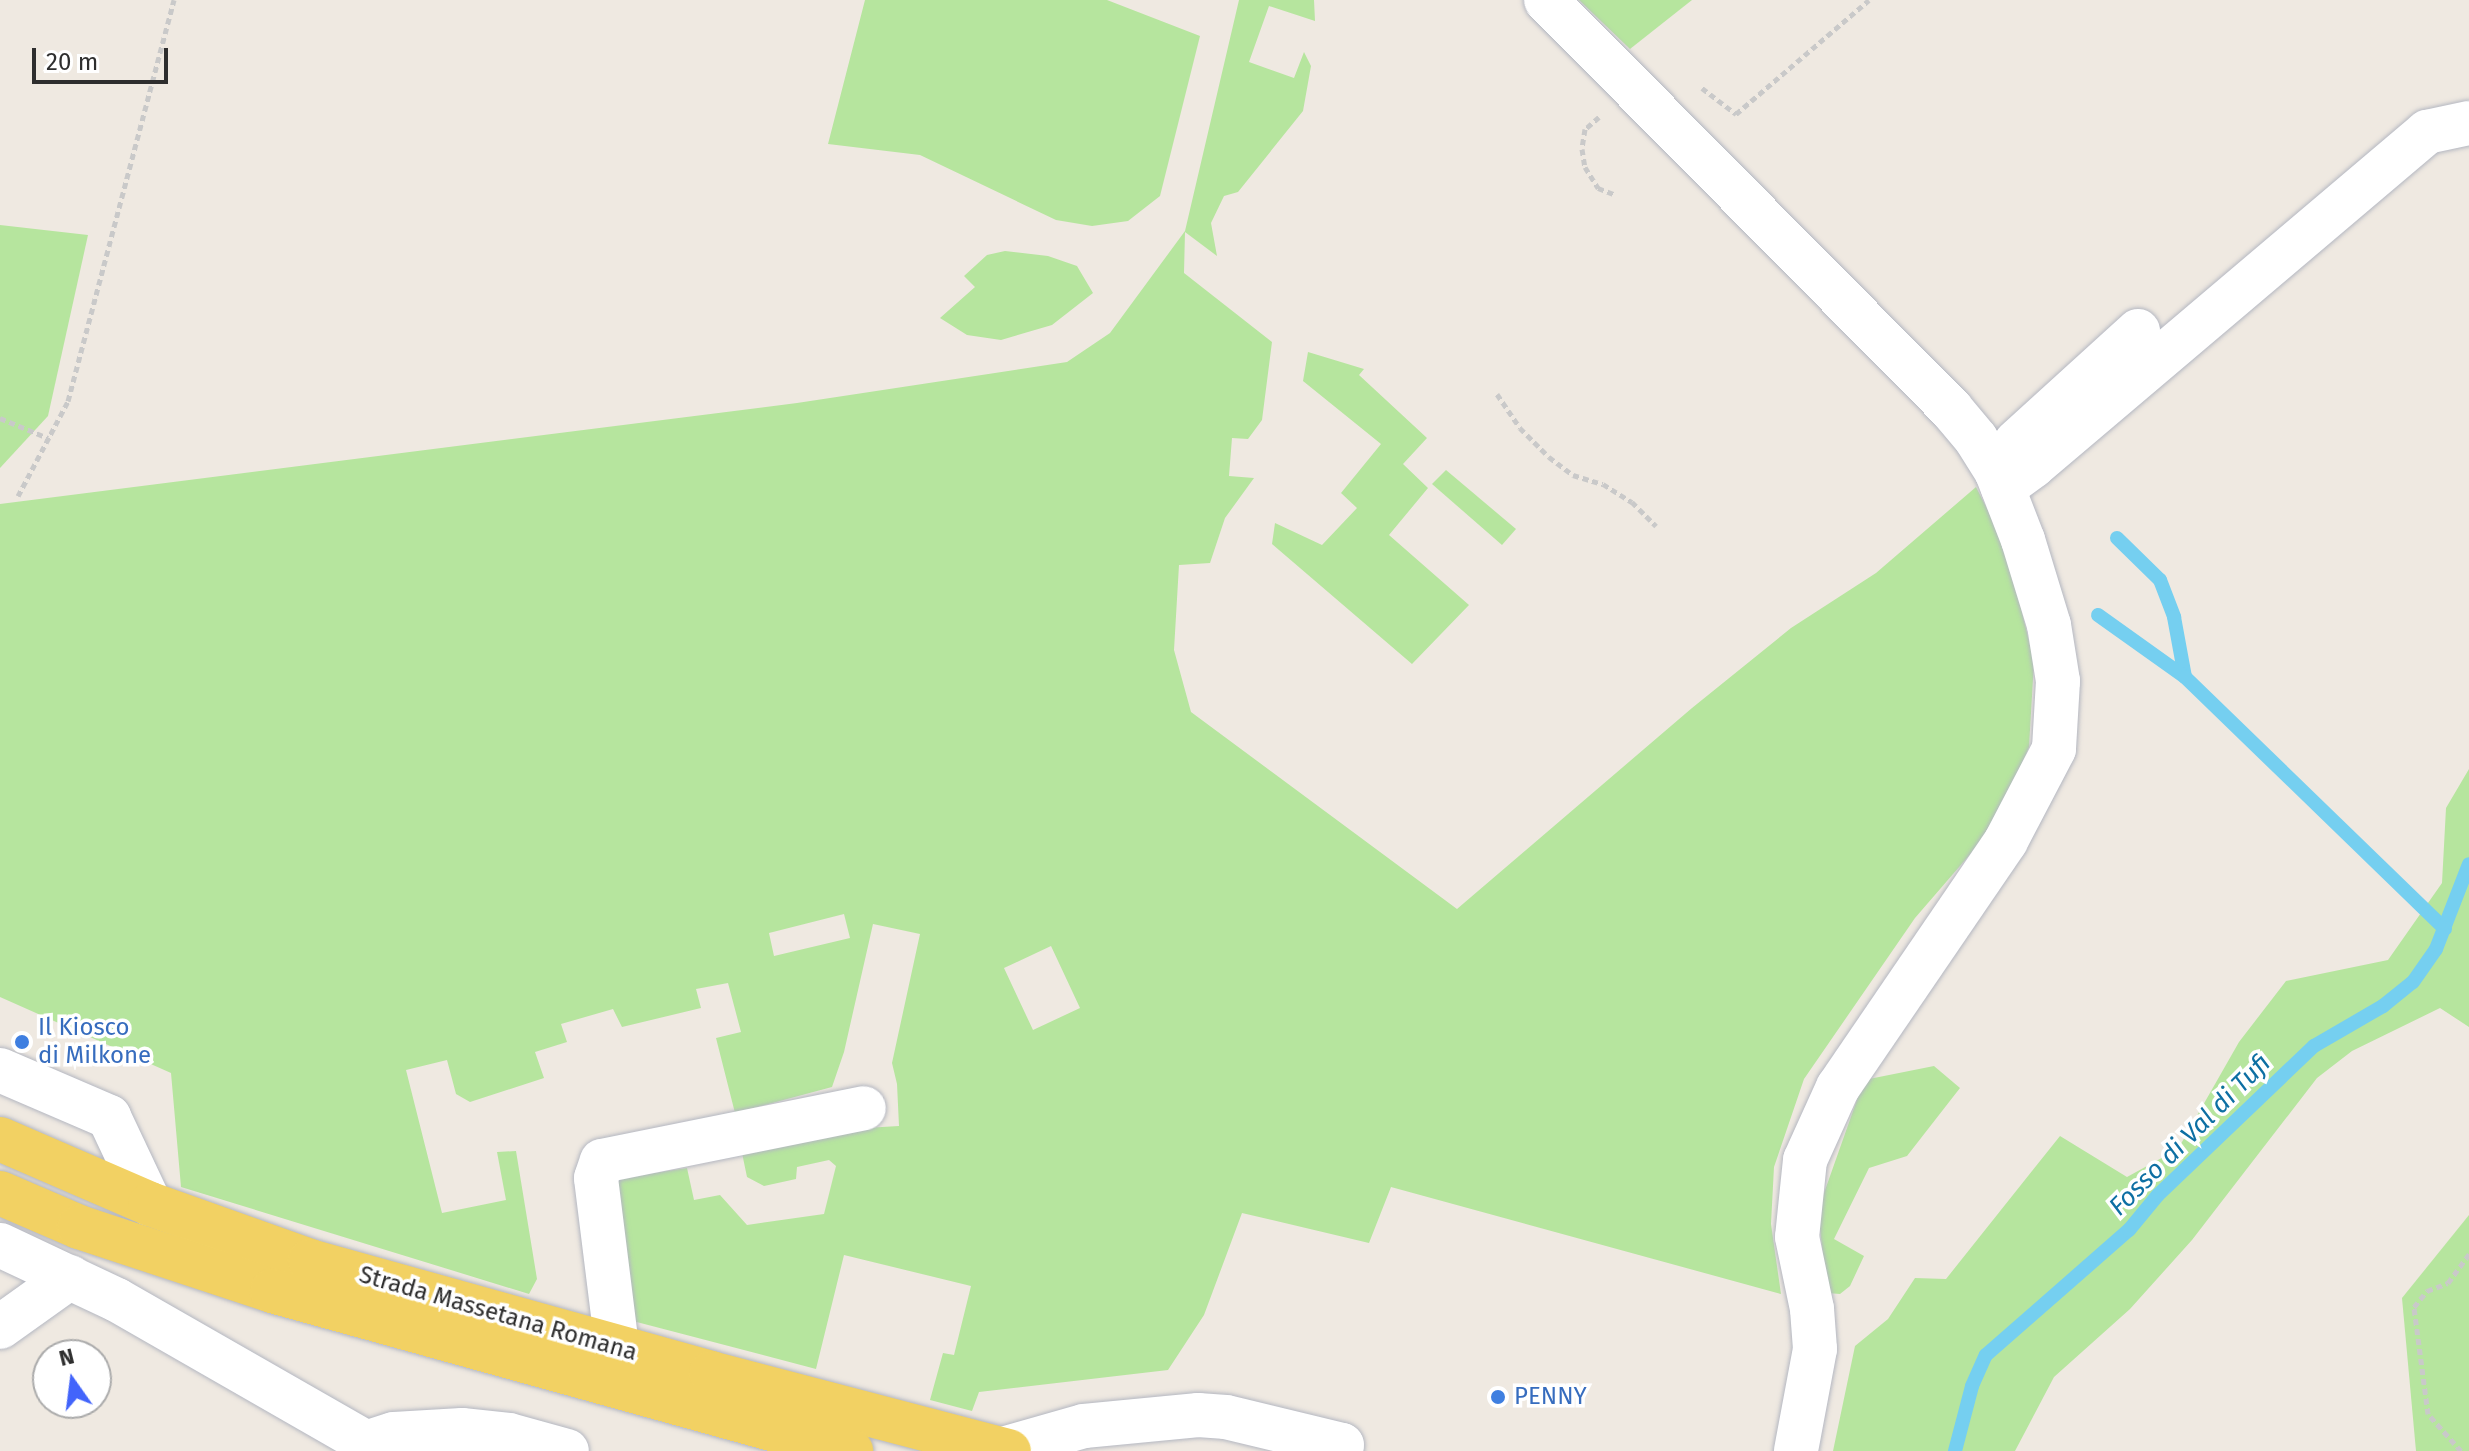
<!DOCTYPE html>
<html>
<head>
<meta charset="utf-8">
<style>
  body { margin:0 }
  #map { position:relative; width:2469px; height:1451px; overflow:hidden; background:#efe9e1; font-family:"Fira Sans",sans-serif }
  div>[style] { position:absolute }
  .green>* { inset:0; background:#b6e59e }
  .stream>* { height:14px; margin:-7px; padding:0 7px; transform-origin:7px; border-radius:7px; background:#75cff0 }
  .path>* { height:5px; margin-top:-2.5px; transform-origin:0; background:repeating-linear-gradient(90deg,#c9c9c9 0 6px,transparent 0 10px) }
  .roads { filter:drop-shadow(0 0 2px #b4b7c1) drop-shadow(0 0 2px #b4b7c1) }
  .minor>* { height:44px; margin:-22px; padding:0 22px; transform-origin:22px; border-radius:22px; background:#fff }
  .major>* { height:44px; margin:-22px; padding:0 22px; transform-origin:22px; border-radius:22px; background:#f2d163 }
  .dots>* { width:22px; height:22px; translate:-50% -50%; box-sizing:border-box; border:4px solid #fff; border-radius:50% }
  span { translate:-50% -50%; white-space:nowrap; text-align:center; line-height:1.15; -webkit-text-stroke:7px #fff; paint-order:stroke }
  .shop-label { font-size:24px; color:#366cbe }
  .left { translate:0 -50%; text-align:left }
  .street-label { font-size:24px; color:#2e2e2e }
  .water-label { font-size:26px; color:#0d6fa3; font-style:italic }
  .north { position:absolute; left:32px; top:1339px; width:80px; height:80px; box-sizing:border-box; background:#fff; border:2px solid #ababab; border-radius:50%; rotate:346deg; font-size:22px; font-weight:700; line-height:32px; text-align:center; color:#2e2e2e }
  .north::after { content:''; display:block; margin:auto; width:28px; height:36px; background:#4264fb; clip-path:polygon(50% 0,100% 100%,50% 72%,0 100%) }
  .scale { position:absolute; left:32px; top:48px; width:136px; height:36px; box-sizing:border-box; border:4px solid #2e2e2e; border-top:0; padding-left:10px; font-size:24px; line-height:28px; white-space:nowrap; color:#2e2e2e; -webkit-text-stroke:6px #fff; paint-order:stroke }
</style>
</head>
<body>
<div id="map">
  <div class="green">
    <div style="clip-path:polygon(865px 0,1107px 0,1200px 36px,1160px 196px,1128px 221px,1092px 226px,1056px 220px,920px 155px,828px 144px)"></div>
    <div style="clip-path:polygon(evenodd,1239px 0,1314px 0,1315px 21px,1269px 6px,1249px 62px,1294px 78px,1304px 52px,1311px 66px,1303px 111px,1238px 192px,1224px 196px,1211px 223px,1217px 256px,1185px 232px,1184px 273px,1272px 342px,1262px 420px,1248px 439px,1232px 438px,1229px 476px,1254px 478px,1225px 518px,1210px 563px,1179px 565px,1174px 650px,1191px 712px,1457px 909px,1692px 708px,1791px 628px,1876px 573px,1976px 487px,2006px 546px,2034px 662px,2029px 747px,1998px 822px,1915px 918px,1804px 1079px,1774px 1167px,1771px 1224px,1781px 1294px,1391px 1187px,1369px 1243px,1242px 1213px,1204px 1315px,1168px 1370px,979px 1392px,972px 1411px,930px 1400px,943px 1353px,954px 1355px,971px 1286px,844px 1255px,816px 1369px,629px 1320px,616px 1184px,621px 1178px,687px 1168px,694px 1200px,720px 1195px,747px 1225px,824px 1214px,836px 1166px,829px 1160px,797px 1167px,796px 1179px,764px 1186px,747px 1177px,742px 1153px,865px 1128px,899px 1126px,897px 1084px,892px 1063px,920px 934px,873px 924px,844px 1052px,832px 1087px,735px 1113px,716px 1038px,741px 1032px,728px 983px,696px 989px,701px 1008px,622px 1027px,613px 1009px,561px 1024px,567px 1042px,535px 1052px,544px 1078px,470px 1102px,456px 1094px,447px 1060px,406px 1070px,442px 1213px,506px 1200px,497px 1152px,516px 1151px,537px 1279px,529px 1294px,181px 1187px,171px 1073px,0 997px,0 504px,797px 403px,1067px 362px,1110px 333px,1185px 231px,1239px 0,844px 914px,850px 938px,774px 956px,769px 933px,844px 914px,1239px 0,1051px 946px,1080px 1008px,1033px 1030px,1004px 968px,1051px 946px)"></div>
    <div style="clip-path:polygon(1579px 0,1692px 0,1630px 49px)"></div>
    <div style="clip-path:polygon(0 225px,88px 235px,48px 416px,0 468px)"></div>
    <div style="clip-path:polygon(1005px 251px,1048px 256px,1077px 266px,1093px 293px,1052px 325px,1001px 340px,967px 335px,940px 318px,975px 287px,964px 276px,987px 255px)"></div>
    <div style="clip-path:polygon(1308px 352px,1364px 369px,1359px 375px,1427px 438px,1403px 464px,1428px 488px,1389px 535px,1469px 605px,1412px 664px,1272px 544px,1275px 523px,1322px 545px,1357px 508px,1341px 493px,1381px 444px,1303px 381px)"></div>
    <div style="clip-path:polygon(1446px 470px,1516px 529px,1502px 545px,1432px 484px)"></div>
    <div style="clip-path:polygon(2469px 769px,2469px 1027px,2440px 1008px,2352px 1051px,2317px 1078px,2192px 1240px,2130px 1309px,2054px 1377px,2015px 1451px,1833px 1451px,1855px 1346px,1888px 1319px,1915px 1278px,1946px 1279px,2060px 1136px,2127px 1177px,2178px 1149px,2239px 1042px,2286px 981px,2388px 960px,2442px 883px,2446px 808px)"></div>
    <div style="clip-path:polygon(1934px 1066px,1960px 1088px,1907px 1156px,1869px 1168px,1834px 1239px,1864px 1256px,1850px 1286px,1840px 1294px,1827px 1293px,1818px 1210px,1864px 1080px)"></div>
    <div style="clip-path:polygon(2469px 1215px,2469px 1451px,2416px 1451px,2402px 1298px)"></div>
  </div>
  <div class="stream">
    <div style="left:2117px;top:538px;width:60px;rotate:44.3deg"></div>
    <div style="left:2160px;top:580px;width:40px;rotate:69deg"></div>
    <div style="left:2174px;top:617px;width:61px;rotate:79.6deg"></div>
    <div style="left:2098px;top:615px;width:107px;rotate:35.5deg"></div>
    <div style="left:2185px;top:677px;width:362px;rotate:44.1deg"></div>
    <div style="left:1955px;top:1451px;width:67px;rotate:-75.3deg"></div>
    <div style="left:1972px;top:1386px;width:34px;rotate:-66deg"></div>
    <div style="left:1986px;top:1355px;width:190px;rotate:-41.2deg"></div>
    <div style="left:2129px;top:1230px;width:45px;rotate:-50.4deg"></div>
    <div style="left:2158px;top:1195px;width:216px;rotate:-43.7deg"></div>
    <div style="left:2314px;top:1046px;width:80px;rotate:-30.1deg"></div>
    <div style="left:2383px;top:1006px;width:38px;rotate:-39deg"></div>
    <div style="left:2413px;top:982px;width:40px;rotate:-55.1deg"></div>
    <div style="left:2436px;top:949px;width:91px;rotate:-68.8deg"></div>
  </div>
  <div class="path">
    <div style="left:1702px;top:88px;width:43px;rotate:37.4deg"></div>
    <div style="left:1736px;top:114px;width:175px;rotate:-40.6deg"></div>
    <div style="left:1599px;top:117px;width:18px;rotate:139deg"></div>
    <div style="left:1585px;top:129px;width:20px;rotate:99deg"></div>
    <div style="left:1582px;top:149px;width:18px;rotate:81deg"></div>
    <div style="left:1585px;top:167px;width:25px;rotate:58deg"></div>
    <div style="left:1598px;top:188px;width:19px;rotate:21deg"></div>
    <div style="left:1497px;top:394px;width:41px;rotate:55.9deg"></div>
    <div style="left:1520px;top:428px;width:41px;rotate:45deg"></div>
    <div style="left:1549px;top:457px;width:30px;rotate:37deg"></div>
    <div style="left:1573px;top:475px;width:31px;rotate:17deg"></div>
    <div style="left:1603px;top:484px;width:34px;rotate:32deg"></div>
    <div style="left:1632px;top:502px;width:34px;rotate:45deg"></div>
    <div style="left:0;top:418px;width:52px;rotate:22.6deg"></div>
    <div style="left:18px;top:496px;width:107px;rotate:-62.2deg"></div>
    <div style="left:68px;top:401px;width:415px;rotate:-75.2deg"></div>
    <div style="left:2461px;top:1451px;width:50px;rotate:-131.7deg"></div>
    <div style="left:2428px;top:1414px;width:108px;rotate:-97.5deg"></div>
    <div style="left:2414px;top:1307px;width:21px;rotate:-51deg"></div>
    <div style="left:2427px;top:1291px;width:22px;rotate:-21deg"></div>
    <div style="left:2448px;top:1283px;width:36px;rotate:-54deg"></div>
  </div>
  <div class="roads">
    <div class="minor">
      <div style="left:1546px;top:0;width:576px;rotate:45.28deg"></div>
      <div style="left:1951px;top:409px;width:39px;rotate:50deg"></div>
      <div style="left:1976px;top:439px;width:40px;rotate:58deg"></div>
      <div style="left:1997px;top:473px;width:72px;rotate:68.8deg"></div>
      <div style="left:2023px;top:540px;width:89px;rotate:73deg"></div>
      <div style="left:2049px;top:625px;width:57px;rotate:80.9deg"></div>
      <div style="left:2058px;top:681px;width:68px;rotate:93.4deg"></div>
      <div style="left:2054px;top:749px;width:104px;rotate:117.6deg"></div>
      <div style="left:2006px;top:841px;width:298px;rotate:124.3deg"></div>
      <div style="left:1838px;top:1087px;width:80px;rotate:114.3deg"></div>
      <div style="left:1805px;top:1160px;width:77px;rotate:95.9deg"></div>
      <div style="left:1797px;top:1237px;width:74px;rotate:78.2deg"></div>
      <div style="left:1812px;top:1309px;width:40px;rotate:85.7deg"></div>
      <div style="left:1815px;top:1349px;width:104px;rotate:100.6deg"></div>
      <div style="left:1997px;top:473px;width:36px;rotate:-58deg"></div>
      <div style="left:2016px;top:442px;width:165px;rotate:-42.3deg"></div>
      <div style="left:2003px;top:488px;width:37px;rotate:-36deg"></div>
      <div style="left:2033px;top:466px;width:517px;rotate:-40.29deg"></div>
      <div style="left:2427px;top:132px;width:43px;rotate:-12.1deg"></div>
      <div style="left:0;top:1070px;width:119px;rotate:23.3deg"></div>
      <div style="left:109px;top:1117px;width:96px;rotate:64.8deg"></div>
      <div style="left:0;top:1245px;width:129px;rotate:25.2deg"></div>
      <div style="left:117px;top:1300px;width:304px;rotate:29.8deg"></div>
      <div style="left:0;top:1327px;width:86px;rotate:-35.5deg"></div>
      <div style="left:617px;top:1347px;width:170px;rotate:-97.1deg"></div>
      <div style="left:596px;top:1178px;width:18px;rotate:-71deg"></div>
      <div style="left:602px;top:1161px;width:267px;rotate:-11.4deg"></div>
      <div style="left:366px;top:1443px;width:29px;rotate:-18deg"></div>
      <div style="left:394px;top:1434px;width:68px;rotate:-3.4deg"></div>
      <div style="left:462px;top:1430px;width:47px;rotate:6.1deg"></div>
      <div style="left:509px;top:1435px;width:60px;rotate:15.4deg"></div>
      <div style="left:1003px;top:1449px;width:84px;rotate:-15.9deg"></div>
      <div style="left:1084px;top:1426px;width:115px;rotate:-5.5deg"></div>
      <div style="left:1198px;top:1415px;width:28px;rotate:4deg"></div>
      <div style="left:1226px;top:1417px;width:119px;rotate:13.6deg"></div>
      <div style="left:1342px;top:1445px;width:6px;rotate:99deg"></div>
    </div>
    <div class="major">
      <div style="left:0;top:1139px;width:163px;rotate:23.4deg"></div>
      <div style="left:150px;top:1204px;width:170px;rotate:19.6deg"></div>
      <div style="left:310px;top:1261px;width:416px;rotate:15.6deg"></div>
      <div style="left:711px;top:1373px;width:308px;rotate:14.7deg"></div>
      <div style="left:0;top:1193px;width:86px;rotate:23.3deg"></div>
      <div style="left:79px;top:1227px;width:203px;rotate:18.3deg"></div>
      <div style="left:272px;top:1291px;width:601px;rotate:15.45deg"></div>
    </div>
  </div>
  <div class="dots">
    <div style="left:22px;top:1042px;background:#3f7fe0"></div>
    <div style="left:1498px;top:1397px;background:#3f7fe0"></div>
  </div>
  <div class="shop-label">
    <span class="left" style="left:38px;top:1042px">Il Kiosco<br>di Milkone</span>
    <span class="left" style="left:1514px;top:1397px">PENNY</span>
  </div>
  <div class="street-label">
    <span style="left:498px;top:1314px;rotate:16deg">Strada Massetana Romana</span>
  </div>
  <div class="water-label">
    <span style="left:2190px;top:1135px;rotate:-45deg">Fosso di Val di Tufi</span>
  </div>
  <div class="north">N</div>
  <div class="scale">20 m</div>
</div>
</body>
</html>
